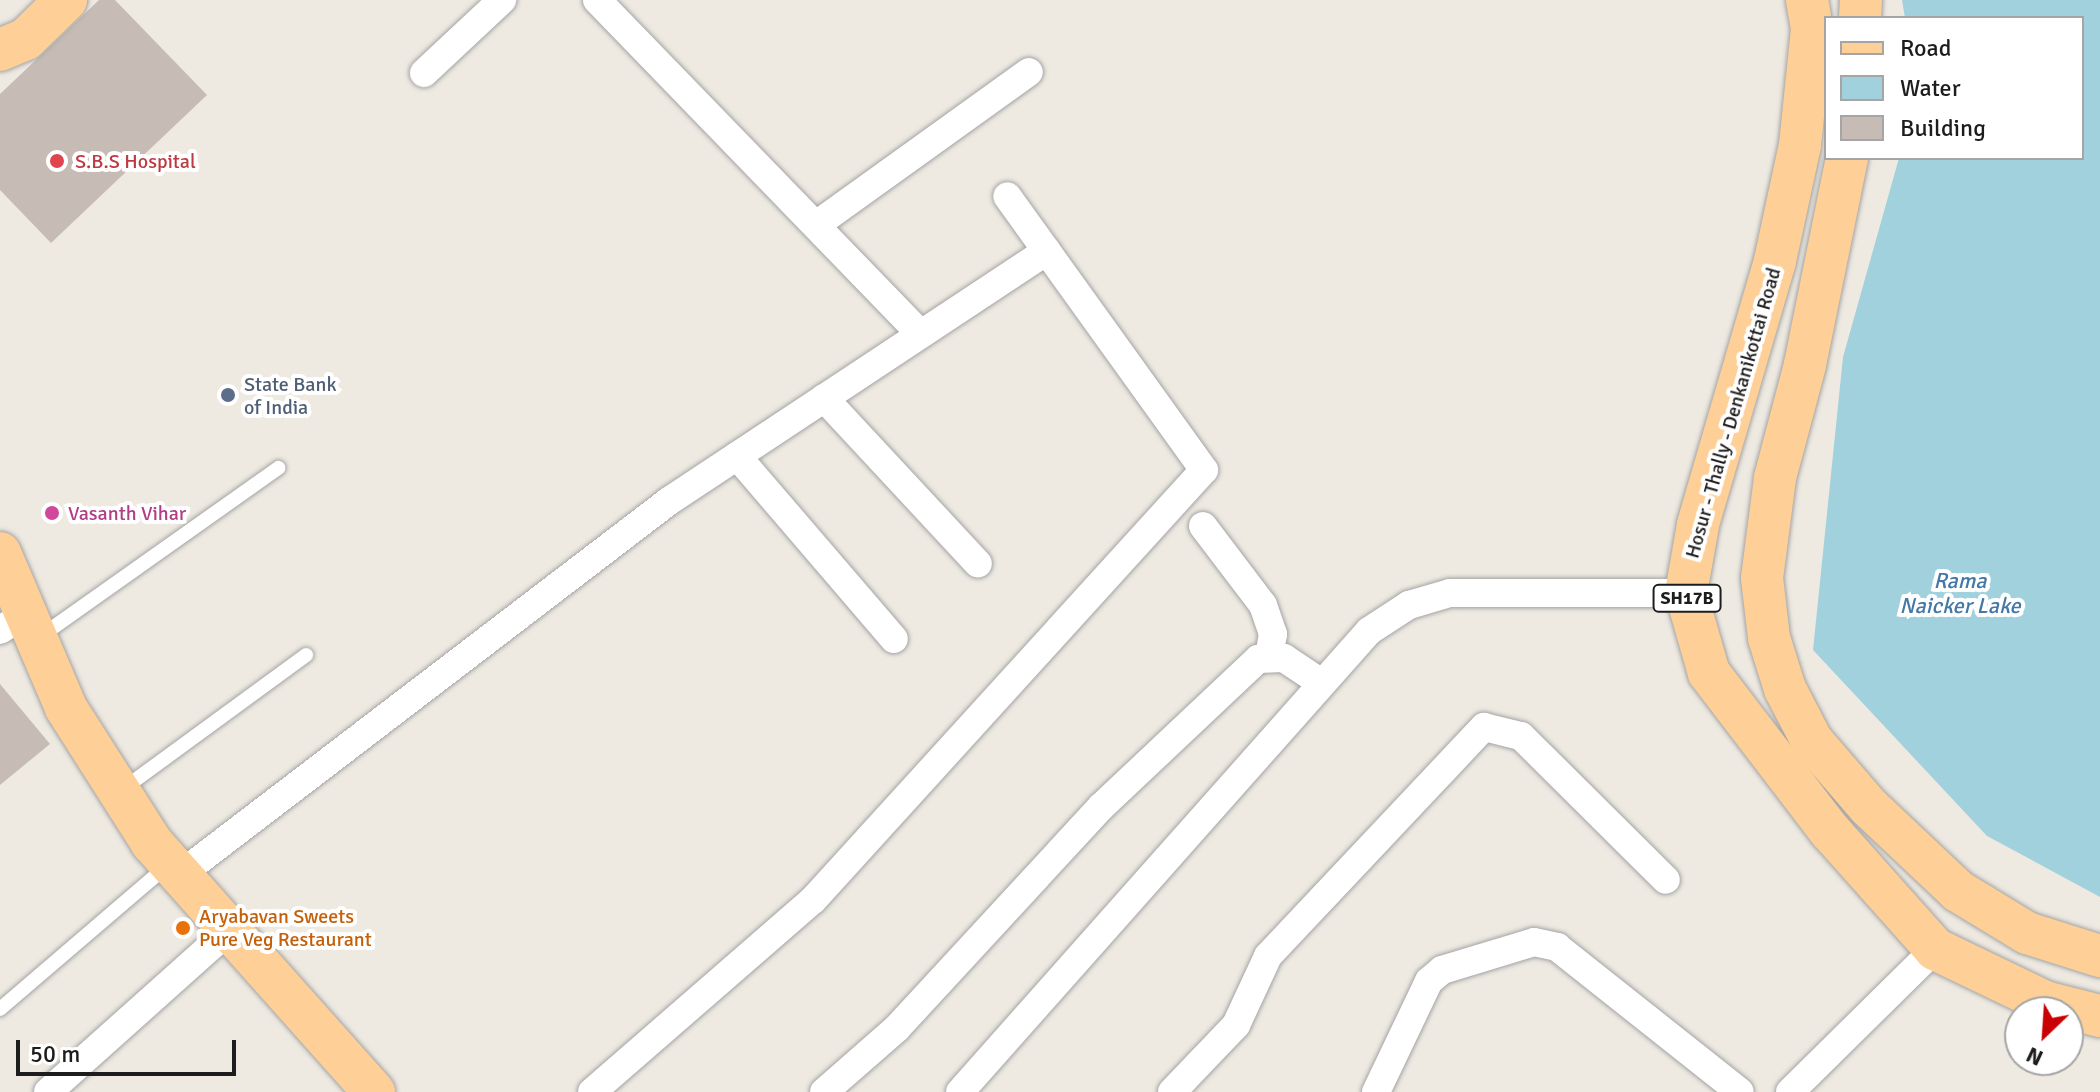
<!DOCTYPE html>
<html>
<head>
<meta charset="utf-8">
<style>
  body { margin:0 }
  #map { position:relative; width:2100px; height:1092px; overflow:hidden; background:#eeeae2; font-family:Signika,sans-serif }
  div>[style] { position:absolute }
  .water>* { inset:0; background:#a1d1dd }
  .building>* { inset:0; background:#c6bcb5 }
  .roads { filter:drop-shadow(0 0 2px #a4a4a4) drop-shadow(0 0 2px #a4a4a4) }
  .service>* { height:14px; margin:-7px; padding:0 7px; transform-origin:7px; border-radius:7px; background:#fff }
  .minor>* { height:28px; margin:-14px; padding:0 14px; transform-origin:14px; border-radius:14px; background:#fff }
  .primary>* { height:42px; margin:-21px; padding:0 21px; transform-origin:21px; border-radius:21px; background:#fed097 }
  .dots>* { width:22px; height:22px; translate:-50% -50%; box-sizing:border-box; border:4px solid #fff; border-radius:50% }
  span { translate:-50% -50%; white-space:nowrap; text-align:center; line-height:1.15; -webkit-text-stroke:8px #fff; paint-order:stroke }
  .shield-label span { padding:2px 6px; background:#fff; border:2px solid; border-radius:6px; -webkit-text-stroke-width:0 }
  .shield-label { font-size:18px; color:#1d1d1d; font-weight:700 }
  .health-label { font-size:20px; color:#be3a42 }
  .left { translate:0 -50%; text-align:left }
  .service-label { font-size:20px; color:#4e5e75 }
  .street-label { font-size:20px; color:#1d1d1d }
  .hotel-label { font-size:20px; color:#b23c85 }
  .food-label { font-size:20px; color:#c56008 }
  .water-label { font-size:22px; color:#4478a6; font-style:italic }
  .legend { position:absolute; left:1824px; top:16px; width:260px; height:144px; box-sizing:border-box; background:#fff; border:2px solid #a5a5a5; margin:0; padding:10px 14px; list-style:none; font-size:24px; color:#1d1d1d }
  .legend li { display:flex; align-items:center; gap:16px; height:40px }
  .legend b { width:40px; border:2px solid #a5a5a5 }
  .north { position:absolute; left:2004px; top:996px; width:80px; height:80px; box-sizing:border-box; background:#fff; border:2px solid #a5a5a5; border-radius:50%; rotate:205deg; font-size:22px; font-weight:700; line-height:32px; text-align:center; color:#1d1d1d }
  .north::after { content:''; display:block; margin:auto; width:28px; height:36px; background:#c90004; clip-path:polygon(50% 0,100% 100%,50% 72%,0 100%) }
  .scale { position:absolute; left:16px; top:1040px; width:220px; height:36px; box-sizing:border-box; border:4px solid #1d1d1d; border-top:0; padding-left:10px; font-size:24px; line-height:28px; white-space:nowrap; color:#1d1d1d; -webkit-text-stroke:6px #fff; paint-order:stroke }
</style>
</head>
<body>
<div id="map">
  <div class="water">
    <div style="clip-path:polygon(1902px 0,2100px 0,2100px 897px,1987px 836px,1813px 650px,1843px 357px,1899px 158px,2082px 158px,2082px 18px,1905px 18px)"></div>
  </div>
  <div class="building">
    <div style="clip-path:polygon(99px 0,115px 0,207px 95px,51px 243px,0 190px,0 94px)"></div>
    <div style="clip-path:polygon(0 684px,50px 744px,0 785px)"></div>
  </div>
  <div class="roads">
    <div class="service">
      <div style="left:41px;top:636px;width:291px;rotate:-35.3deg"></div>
      <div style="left:123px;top:789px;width:227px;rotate:-36.2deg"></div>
      <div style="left:0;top:1009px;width:220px;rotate:-40.6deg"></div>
    </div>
    <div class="minor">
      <div style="left:597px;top:0;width:465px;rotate:45.9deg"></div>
      <div style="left:424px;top:73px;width:107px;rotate:-43.1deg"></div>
      <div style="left:816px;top:225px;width:262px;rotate:-35.7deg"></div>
      <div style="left:824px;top:398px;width:226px;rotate:47.1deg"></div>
      <div style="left:737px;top:456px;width:241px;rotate:49.4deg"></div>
      <div style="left:1203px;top:526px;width:99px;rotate:52.8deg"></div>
      <div style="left:1263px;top:605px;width:31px;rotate:71deg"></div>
      <div style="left:1273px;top:634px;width:22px;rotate:100deg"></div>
      <div style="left:0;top:630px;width:31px;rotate:-32deg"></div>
      <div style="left:181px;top:874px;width:614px;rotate:-37.39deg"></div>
      <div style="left:669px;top:501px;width:453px;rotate:-33.5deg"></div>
      <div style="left:48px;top:1092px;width:244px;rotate:-41.8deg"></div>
      <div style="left:592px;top:1092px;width:293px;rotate:-41deg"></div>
      <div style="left:813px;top:900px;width:581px;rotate:-47.72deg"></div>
      <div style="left:1204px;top:470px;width:337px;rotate:-125.7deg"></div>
      <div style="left:824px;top:1092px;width:97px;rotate:-41.2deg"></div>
      <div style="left:897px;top:1028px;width:301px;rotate:-47.3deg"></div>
      <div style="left:1101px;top:807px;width:216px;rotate:-43.3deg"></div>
      <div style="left:1258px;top:659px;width:26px;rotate:-2deg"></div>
      <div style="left:1284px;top:658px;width:43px;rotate:33.7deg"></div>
      <div style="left:960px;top:1092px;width:616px;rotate:-48.42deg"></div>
      <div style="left:1369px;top:631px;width:48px;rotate:-33deg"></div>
      <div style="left:1409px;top:605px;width:43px;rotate:-16.3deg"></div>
      <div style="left:1450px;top:593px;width:236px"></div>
      <div style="left:1172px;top:1092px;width:93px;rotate:-46.3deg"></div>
      <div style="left:1236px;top:1025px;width:76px;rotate:-65.1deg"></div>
      <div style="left:1268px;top:956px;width:315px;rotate:-46.7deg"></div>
      <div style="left:1484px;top:727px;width:38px;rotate:14deg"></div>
      <div style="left:1521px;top:736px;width:204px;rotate:44.8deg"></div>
      <div style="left:1376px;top:1092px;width:123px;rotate:-64.5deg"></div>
      <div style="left:1429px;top:981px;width:17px;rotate:-40deg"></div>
      <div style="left:1442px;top:970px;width:96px;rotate:-16.9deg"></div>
      <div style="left:1534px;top:942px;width:24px;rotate:12deg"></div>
      <div style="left:1557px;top:947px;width:233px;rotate:38.4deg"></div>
      <div style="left:1790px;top:1092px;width:204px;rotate:-44.6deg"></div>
    </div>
    <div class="primary">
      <div style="left:1807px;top:0;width:29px;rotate:80deg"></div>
      <div style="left:1812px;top:29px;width:117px;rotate:95.9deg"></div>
      <div style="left:1800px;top:145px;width:119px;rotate:102.2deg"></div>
      <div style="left:1775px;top:261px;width:275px;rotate:106.3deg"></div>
      <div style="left:1698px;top:525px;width:69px;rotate:100deg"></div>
      <div style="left:1686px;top:593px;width:83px;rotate:74deg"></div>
      <div style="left:1709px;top:673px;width:199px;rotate:52.6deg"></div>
      <div style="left:1830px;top:831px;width:158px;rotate:48.3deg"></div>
      <div style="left:1935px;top:949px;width:122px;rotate:25.7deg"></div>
      <div style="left:2045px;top:1002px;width:57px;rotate:14.3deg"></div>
      <div style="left:1860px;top:18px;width:18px;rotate:-87deg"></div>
      <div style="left:0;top:50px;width:28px;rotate:-23deg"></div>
      <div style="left:26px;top:39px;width:56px;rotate:-44.3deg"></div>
      <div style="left:1847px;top:158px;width:211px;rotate:101.5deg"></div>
      <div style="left:1805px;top:365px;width:117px;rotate:104.9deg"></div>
      <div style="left:1775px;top:478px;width:101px;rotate:97.4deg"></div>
      <div style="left:1762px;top:578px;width:60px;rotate:83.3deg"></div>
      <div style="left:1769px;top:638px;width:53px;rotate:72.6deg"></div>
      <div style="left:1785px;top:689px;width:59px;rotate:62.6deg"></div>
      <div style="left:1812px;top:741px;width:87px;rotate:49.2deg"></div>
      <div style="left:1869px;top:807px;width:122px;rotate:43.3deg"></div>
      <div style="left:1958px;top:891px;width:81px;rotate:31.3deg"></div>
      <div style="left:2027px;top:933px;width:77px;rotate:17.5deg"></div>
      <div style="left:0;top:553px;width:168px;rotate:66.9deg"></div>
      <div style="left:66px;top:708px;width:160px;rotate:57.5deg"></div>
      <div style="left:152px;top:843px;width:334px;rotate:48.3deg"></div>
    </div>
  </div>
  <div class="dots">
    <div style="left:57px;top:161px;background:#e0444e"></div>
    <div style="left:228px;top:395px;background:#5c6f8a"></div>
    <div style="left:52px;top:513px;background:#d1479c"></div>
    <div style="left:183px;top:928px;background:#e8710a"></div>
  </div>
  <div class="shield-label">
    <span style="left:1687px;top:598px">SH17B</span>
  </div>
  <div class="health-label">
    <span class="left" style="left:75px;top:161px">S.B.S Hospital</span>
  </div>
  <div class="service-label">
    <span class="left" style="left:244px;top:396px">State Bank<br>of India</span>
  </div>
  <div class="street-label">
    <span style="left:1733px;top:413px;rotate:-74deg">Hosur - Thally - Denkanikottai Road</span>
  </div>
  <div class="hotel-label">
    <span class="left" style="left:68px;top:513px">Vasanth Vihar</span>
  </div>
  <div class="food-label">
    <span class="left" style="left:199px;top:928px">Aryabavan Sweets<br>Pure Veg Restaurant</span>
  </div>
  <div class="water-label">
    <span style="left:1960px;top:593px">Rama<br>Naicker Lake</span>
  </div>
  <ul class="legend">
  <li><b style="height:10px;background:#fed097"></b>Road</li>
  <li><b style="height:22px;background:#a1d1dd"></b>Water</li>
  <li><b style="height:22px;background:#c6bcb5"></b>Building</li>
  </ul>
  <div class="north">N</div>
  <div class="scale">50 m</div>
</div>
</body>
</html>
